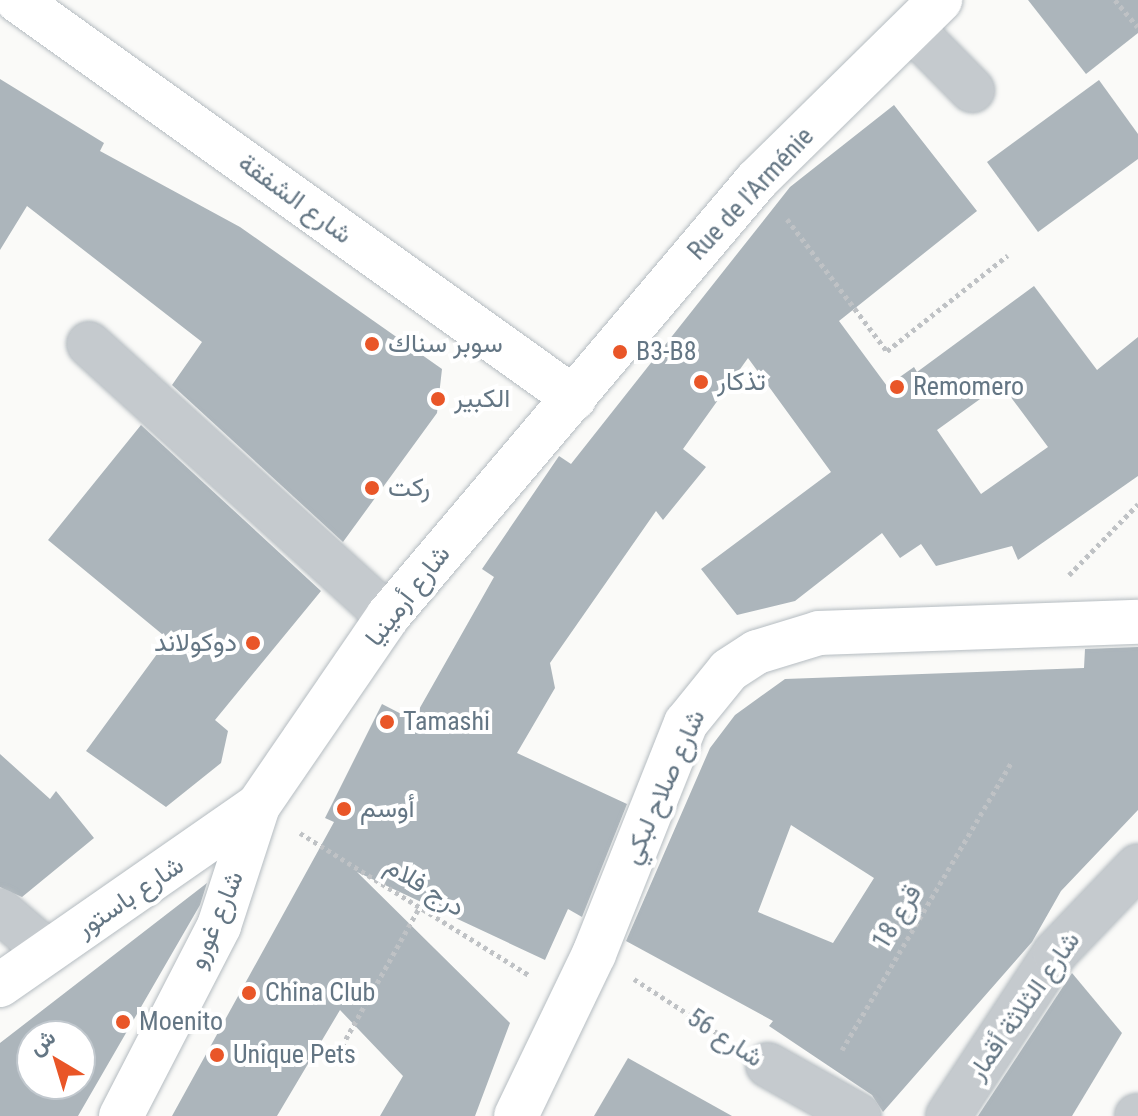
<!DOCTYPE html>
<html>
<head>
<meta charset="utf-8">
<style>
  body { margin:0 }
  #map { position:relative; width:1138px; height:1116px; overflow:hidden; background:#fafaf8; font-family:"Roboto Condensed",Vazirmatn,sans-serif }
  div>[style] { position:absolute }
  .building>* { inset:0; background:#acb5bb }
  .path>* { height:5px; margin-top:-2.5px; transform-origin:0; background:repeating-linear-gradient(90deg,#bfc2c5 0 4px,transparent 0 8px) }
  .roads { filter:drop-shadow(0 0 2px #b5bcc1) drop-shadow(0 0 2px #b5bcc1) }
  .street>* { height:44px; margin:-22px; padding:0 22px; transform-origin:22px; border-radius:22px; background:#c5cace }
  .secondary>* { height:44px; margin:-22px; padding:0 22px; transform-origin:22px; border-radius:22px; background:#fff }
  .dots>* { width:22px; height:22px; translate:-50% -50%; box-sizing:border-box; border:4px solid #fff; border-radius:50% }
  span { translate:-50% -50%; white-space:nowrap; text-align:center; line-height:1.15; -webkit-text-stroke:8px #fff; paint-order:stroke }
  .street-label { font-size:26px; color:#647684 }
  .poi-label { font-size:26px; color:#647684 }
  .left { translate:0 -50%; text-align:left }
  .right { translate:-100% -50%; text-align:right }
  .north { position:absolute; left:16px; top:1020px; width:80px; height:80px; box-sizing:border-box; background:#fff; border:2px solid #c1c8ce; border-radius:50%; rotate:322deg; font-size:22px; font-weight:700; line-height:32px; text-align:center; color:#647684 }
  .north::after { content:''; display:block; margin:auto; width:28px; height:36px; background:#e95628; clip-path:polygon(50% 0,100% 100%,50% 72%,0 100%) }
</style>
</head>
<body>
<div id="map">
  <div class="building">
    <div style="clip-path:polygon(1028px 0,1138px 0,1138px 33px,1086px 74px)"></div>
    <div style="clip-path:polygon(0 79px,104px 143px,100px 151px,240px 227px,442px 369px,437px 413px,343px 542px,172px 385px,202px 342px,27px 206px,0 250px)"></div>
    <div style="clip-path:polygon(1099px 80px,1138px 134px,1138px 159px,1038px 232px,987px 162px)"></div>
    <div style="clip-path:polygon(evenodd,894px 105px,977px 211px,839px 321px,887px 386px,914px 367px,917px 372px,1034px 286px,1097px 370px,1138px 337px,1138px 476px,1018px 560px,1012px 546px,936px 566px,921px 544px,900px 558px,882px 533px,795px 601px,737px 615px,701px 569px,831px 472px,748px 358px,683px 449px,706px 467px,663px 520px,656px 511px,550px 663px,555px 688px,517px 753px,627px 804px,582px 917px,568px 909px,545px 960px,357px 872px,510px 1023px,475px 1116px,380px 1116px,403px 1076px,340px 1010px,277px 1116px,172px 1116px,334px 822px,325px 818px,382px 704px,413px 720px,494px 577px,482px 569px,559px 456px,571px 464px,790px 187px,894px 105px,1001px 384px,1048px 447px,981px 494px,937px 430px,1001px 384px)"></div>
    <div style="clip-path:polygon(141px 425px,321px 591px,215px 720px,228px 731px,221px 763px,166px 807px,86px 751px,168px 639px,48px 540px)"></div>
    <div style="clip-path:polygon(evenodd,1138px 647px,1138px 810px,1061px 891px,1032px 942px,883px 1112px,872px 1095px,769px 1026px,773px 1021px,626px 941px,710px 748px,735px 715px,785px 679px,1084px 668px,1085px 649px,1138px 647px,791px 825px,874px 878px,833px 943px,758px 912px,791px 825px)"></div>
    <div style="clip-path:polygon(0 754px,50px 799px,56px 791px,94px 838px,22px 897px,0 887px)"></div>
    <div style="clip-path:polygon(evenodd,207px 883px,200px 905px,78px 1116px,0 1116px,0 1043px,207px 883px,32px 1036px,80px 1036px,80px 1084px,32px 1084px,32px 1036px)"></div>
    <div style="clip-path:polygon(1072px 973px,1122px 1033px,1072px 1116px,978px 1116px)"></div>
    <div style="clip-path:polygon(628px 1058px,732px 1116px,594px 1116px)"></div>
  </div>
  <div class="path">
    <div style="left:1115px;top:0;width:35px;rotate:50deg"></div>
    <div style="left:787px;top:219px;width:166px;rotate:52.9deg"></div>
    <div style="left:887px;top:351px;width:154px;rotate:-38.4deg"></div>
    <div style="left:1069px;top:575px;width:99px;rotate:-45.8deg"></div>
    <div style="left:300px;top:833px;width:269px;rotate:31.8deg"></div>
    <div style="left:634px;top:979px;width:114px;rotate:32.9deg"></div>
    <div style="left:842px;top:1050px;width:335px;rotate:-59.5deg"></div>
    <div style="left:338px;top:1053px;width:166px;rotate:-60.8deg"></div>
  </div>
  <div class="roads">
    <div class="street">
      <div style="left:912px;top:29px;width:86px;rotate:45.5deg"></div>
      <div style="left:89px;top:344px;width:404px;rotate:42.3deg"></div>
      <div style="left:0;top:911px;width:63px;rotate:40.5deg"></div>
      <div style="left:768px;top:1065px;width:104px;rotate:29.3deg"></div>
      <div style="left:948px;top:1116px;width:195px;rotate:-56.7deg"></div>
      <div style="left:1055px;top:953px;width:120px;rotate:-46.3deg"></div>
      <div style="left:1137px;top:1116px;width:1px"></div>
    </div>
    <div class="secondary">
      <div style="left:17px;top:0;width:685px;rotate:35.55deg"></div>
      <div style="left:0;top:985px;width:314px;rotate:-34.8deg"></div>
      <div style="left:121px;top:1116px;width:214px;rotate:-62.7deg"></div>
      <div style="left:219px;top:926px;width:126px;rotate:-72deg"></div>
      <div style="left:258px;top:806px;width:230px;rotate:-55.6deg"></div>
      <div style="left:388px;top:616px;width:571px;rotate:-49.76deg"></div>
      <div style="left:757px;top:180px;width:257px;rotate:-44.5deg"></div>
      <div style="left:516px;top:1116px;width:180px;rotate:-64.3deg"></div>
      <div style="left:594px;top:954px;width:249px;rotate:-68.3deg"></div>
      <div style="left:686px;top:723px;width:68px;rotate:-50.9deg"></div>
      <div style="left:729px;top:670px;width:33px;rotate:-33deg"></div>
      <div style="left:757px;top:652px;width:65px;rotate:-17deg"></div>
      <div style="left:819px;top:633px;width:319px;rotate:-2deg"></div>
    </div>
  </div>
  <div class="dots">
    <div style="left:372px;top:344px;background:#e95628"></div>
    <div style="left:620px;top:352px;background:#e95628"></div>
    <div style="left:701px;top:382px;background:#e95628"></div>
    <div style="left:897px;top:387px;background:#e95628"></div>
    <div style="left:438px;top:399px;background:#e95628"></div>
    <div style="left:372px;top:488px;background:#e95628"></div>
    <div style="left:253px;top:643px;background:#e95628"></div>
    <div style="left:387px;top:722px;background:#e95628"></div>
    <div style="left:344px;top:809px;background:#e95628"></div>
    <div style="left:249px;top:993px;background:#e95628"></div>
    <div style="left:123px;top:1022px;background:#e95628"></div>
    <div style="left:217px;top:1055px;background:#e95628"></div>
  </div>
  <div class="street-label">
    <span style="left:751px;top:194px;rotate:-47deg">Rue de l'Arménie</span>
    <span style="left:295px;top:199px;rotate:36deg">شارع الشفقة</span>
    <span style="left:408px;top:596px;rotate:-52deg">شارع أرمينيا</span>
    <span style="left:664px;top:787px;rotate:-66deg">شارع صلاح لبكي</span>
    <span style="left:425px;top:887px;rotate:32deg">درج فلام</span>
    <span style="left:130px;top:897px;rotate:-34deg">شارع باستور</span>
    <span style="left:897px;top:917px;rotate:-59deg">قرع 18</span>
    <span style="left:216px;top:920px;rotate:-67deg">شارع غورو</span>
    <span style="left:1024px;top:1006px;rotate:-55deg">شارع الثلاثة أقمار</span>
    <span style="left:725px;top:1038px;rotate:33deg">شارع 56</span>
  </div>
  <div class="poi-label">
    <span class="left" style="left:388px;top:344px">سوبر سناك</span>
    <span class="left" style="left:636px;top:352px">B3-B8</span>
    <span class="left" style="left:717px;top:382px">تذكار</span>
    <span class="left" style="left:913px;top:387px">Remomero</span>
    <span class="left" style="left:454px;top:399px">الكبير</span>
    <span class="left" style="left:388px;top:488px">ركت</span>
    <span class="right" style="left:237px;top:643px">دوكولاند</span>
    <span class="left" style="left:403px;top:722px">Tamashi</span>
    <span class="left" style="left:360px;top:809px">أوسم</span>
    <span class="left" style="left:265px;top:993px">China Club</span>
    <span class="left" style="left:139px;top:1022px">Moenito</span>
    <span class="left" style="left:233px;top:1055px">Unique Pets</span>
  </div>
  <div class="north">ش</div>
</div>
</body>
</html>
